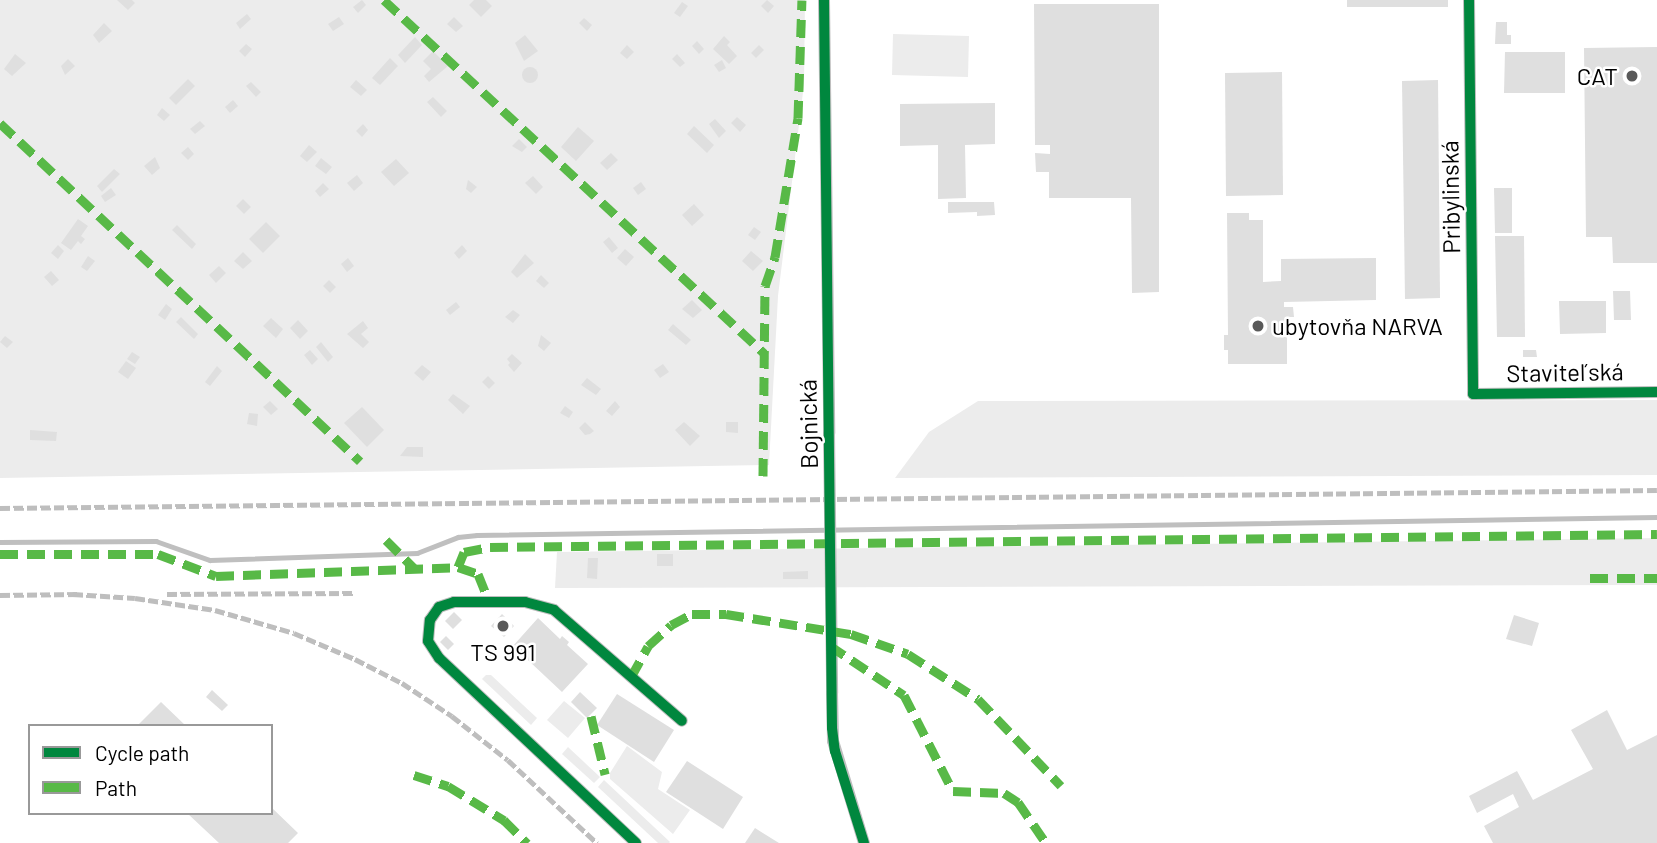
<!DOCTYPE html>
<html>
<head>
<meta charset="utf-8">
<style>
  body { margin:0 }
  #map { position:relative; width:1657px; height:843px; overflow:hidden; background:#fff; font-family:Barlow,sans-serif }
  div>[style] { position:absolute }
  .green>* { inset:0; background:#ececec }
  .stream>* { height:4.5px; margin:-2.25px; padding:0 2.25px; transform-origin:2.25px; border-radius:2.25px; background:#bfbfbf }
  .building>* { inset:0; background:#dfdfdf }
  .round { border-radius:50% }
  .minor>* { height:12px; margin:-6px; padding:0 6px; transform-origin:6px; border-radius:6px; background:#bebebe }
  .rail>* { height:4.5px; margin-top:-2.25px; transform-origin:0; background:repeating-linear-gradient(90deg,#bebebe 0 10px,transparent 0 13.5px) }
  .minor-bridge>* { height:12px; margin:-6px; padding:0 6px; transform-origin:6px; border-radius:6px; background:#bebebe }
  .quiet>* { height:9px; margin-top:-4.5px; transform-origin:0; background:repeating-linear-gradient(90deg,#58b947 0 18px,transparent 0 27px) }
  .cycleway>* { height:10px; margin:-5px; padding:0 5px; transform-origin:5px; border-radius:5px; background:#00873e }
  .dots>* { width:19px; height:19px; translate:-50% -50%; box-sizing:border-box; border:4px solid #fff; border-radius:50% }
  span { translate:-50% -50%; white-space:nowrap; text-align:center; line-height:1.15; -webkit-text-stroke:5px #fff; paint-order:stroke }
  .poi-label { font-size:24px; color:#000 }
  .right { translate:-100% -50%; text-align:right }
  .left { translate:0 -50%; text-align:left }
  .street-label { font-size:24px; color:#000 }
  .legend { position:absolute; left:28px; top:724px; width:245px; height:91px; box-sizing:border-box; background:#fff; border:2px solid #999; margin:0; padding:9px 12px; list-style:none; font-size:21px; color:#000 }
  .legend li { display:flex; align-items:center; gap:14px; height:35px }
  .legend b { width:35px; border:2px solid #999 }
</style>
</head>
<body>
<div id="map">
  <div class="green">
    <div style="clip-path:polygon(0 0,805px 0,804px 84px,778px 296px,769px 465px,0 478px)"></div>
    <div style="clip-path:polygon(893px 34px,969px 36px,968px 77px,892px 75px)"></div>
    <div style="clip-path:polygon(1657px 400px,1657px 475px,895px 478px,929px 432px,978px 401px)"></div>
    <div style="clip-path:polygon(1657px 538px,1657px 585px,555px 588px,557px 552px)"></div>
    <div style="clip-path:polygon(486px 675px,491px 675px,537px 718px,531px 725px,482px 679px)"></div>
    <div style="clip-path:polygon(564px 701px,585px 718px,568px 738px,547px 720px)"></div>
    <div style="clip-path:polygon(627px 746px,662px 772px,658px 789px,690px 810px,673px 834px,610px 779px,610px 773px)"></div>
    <div style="clip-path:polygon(568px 747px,600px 777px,594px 783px,562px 754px)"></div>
    <div style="clip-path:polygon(604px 780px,670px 842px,669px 843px,658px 843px,598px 787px)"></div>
  </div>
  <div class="stream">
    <div style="left:0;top:542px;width:156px;rotate:-0.4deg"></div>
    <div style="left:156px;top:541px;width:57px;rotate:19.4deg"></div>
    <div style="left:210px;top:560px;width:207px;rotate:-1.9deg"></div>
    <div style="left:417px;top:553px;width:44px;rotate:-21.3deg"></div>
    <div style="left:458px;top:537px;width:19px;rotate:-6deg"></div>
    <div style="left:477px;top:535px;width:1180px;rotate:-0.87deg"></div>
  </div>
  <div class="building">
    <div style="clip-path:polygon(117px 0,132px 0,135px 3px,128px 10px)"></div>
    <div style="clip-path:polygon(362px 0,366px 5px,358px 13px,353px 7px)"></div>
    <div style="clip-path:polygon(474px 0,486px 0,492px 6px,481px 17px,469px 5px)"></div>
    <div style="clip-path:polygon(767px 0,774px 6px,768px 13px,761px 6px)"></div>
    <div style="clip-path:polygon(1347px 0,1448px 0,1448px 7px,1347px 7px)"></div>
    <div style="clip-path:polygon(682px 2px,688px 6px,680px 17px,674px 13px)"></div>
    <div style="clip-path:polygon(1034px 4px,1159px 4px,1159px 292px,1132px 293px,1131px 198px,1049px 198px,1049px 172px,1036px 172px,1035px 153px,1050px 154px,1050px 145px,1035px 145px)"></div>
    <div style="clip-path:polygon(247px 14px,251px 19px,240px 29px,236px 23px)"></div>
    <div style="clip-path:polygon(339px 17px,344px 24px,333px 31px,328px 24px)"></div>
    <div style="clip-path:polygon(454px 17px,463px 26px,456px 32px,447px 24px)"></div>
    <div style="clip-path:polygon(584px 18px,592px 25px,587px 31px,579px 23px)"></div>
    <div style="clip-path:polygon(1496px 22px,1507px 22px,1507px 35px,1511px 35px,1511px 44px,1495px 44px)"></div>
    <div style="clip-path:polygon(104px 23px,112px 31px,99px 43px,93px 35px)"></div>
    <div style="clip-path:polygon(525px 35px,538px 51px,524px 61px,515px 43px)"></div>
    <div style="clip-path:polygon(724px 36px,730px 42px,727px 45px,737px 56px,729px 64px,713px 49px)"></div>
    <div style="clip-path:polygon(415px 37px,422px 45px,405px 63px,398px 55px)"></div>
    <div style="clip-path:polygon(697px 41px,704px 49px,699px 54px,692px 46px)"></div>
    <div style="clip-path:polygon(246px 44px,252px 49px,245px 57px,239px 51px)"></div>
    <div style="clip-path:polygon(627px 45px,634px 52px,627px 59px,620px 53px)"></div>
    <div style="clip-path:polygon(759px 45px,764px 50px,756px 58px,751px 53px)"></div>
    <div style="clip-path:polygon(1657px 47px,1657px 263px,1613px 263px,1612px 237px,1586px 237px,1584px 48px)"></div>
    <div style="clip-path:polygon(433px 51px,448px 66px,429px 82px,424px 76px,431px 69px,423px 61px)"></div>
    <div style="clip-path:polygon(1505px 52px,1565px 52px,1565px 93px,1504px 93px)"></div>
    <div style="clip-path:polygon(15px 54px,26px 63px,12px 76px,4px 69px)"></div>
    <div style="clip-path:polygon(677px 54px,685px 63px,680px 67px,672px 59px)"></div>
    <div style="clip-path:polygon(390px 58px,398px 66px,380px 85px,372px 78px)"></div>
    <div style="clip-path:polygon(68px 59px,75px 66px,65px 75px,61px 66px)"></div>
    <div style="clip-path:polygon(722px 60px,726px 68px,719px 72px,714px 65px)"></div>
    <div class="round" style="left:522px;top:67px;width:16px;height:16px"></div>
    <div style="clip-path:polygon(1282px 72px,1283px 195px,1226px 196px,1225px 73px)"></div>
    <div style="clip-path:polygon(188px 79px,195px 86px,176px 105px,169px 98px)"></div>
    <div style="clip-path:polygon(356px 80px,367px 90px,361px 96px,350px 87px)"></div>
    <div style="clip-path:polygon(1438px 80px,1440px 298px,1405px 299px,1402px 81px)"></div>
    <div style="clip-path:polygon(251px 82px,261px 92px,256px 97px,246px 86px)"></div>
    <div style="clip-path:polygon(433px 97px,447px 111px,441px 117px,427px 102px)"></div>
    <div style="clip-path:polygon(233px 100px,238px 106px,230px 113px,225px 107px)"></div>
    <div style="clip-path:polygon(995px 103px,995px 144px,965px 145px,966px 198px,938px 199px,938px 145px,900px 146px,900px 104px)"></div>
    <div style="clip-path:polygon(162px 108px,170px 115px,164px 121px,157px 115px)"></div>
    <div style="clip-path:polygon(737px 117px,746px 125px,740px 132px,731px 123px)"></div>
    <div style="clip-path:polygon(715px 119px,726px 131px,719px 138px,709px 124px)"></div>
    <div style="clip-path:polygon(200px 121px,205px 126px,195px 134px,190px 129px)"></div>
    <div style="clip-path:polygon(363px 124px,368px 130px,362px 137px,356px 131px)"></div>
    <div style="clip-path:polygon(694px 126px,714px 145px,707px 153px,687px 134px)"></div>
    <div style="clip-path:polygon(578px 127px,594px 141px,576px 161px,561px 147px)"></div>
    <div style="clip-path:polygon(519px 139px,527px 147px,522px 152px,512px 146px)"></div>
    <div style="clip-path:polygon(309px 145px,317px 152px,307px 162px,300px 156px)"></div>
    <div style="clip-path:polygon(188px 147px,194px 154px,188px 160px,181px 153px)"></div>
    <div style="clip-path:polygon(611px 153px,618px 160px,607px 170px,600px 163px)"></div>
    <div style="clip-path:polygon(155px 157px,160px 168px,152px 175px,144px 166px)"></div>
    <div style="clip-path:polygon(321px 158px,332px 167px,326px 174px,315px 166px)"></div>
    <div style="clip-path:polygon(396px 159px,409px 173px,394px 186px,381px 172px)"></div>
    <div style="clip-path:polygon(114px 169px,120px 174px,102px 192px,97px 186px)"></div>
    <div style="clip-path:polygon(357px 175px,363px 183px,354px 191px,347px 183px)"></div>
    <div style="clip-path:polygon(533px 176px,543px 187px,536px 194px,525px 183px)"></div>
    <div style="clip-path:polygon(468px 180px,477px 187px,471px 193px,466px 189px)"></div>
    <div style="clip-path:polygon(641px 182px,646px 189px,638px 195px,633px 188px)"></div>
    <div style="clip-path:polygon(323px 183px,329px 189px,320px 197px,315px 191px)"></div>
    <div style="clip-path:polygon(111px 188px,116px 195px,105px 202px,101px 196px)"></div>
    <div style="clip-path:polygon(1494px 188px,1512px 188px,1512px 233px,1495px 233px)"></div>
    <div style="clip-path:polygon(243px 199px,251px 207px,244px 214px,236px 206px)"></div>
    <div style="clip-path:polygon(948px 202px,994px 202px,995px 215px,977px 216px,977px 212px,948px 213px)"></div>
    <div style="clip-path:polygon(694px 204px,704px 215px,692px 226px,682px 215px)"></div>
    <div style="clip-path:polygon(1227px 213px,1249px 213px,1249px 220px,1263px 220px,1263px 282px,1281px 281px,1281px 259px,1376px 258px,1376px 300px,1284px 302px,1284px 307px,1293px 307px,1294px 317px,1287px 317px,1287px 364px,1228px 364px,1228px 350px,1224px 350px,1224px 335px,1228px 335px)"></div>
    <div style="clip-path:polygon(78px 219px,88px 226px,81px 236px,85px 239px,81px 244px,78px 241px,71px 250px,61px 243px)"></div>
    <div style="clip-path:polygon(266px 222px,280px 236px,263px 253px,249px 239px)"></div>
    <div style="clip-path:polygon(177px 225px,196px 244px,192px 249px,172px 230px)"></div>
    <div style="clip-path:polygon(754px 227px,761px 232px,755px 240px,748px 235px)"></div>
    <div style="clip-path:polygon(1495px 236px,1524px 236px,1525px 337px,1497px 337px)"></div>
    <div style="clip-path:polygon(609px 237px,618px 248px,612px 253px,603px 242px)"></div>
    <div style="clip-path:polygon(58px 245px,64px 251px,58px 259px,51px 253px)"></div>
    <div style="clip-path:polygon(462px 245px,467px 251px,459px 259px,454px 253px)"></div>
    <div style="clip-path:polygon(625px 249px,634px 257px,626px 266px,617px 258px)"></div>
    <div style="clip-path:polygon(751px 251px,763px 261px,753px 271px,742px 261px)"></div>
    <div style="clip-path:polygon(243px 252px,252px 261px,243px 269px,234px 261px)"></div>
    <div style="clip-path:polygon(525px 254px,534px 263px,517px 278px,511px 272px)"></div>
    <div style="clip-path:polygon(88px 256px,95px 261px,87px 271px,81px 267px)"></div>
    <div style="clip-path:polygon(348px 258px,354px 266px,347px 272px,341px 264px)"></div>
    <div style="clip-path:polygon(219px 266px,226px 273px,216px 283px,209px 275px)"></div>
    <div style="clip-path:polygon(51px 271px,59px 280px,52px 286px,44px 277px)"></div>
    <div style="clip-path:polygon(541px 275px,549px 283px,544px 288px,536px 281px)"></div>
    <div style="clip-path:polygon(329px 280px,336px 287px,330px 293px,323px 286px)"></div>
    <div style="clip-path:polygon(1613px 291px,1630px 291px,1631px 320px,1614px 320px)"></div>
    <div style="clip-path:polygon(692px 300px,702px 310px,693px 318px,682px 309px)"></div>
    <div style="clip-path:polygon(1559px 301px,1606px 301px,1606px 333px,1560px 334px)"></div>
    <div style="clip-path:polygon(456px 302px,460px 307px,450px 315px,446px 310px)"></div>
    <div style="clip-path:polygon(166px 304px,172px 309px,165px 320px,158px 315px)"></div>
    <div style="clip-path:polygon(513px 310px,520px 315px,513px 323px,505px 317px)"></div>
    <div style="clip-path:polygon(181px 317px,198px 334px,194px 339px,176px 322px)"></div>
    <div style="clip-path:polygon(271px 318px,283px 329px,276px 338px,263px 326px)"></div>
    <div style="clip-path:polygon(298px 320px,308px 331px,300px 339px,290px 328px)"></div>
    <div style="clip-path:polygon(363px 321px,368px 328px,361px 334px,369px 342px,363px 348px,347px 334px)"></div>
    <div style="clip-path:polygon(673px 324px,691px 340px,686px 345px,668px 330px)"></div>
    <div style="clip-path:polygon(541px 335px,551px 343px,544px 351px,538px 346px)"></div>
    <div style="clip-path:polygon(5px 336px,13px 342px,7px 348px,0 342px)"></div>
    <div style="clip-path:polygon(321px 342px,333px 357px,328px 362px,316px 347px)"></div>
    <div style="clip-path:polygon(310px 350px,318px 359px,312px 365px,304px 355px)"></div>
    <div style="clip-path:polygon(1523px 350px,1536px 350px,1537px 357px,1523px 357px)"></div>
    <div style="clip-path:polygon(132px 352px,140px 357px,135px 364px,127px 359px)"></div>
    <div style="clip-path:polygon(512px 354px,522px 363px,514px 372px,508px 365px,510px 363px,507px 359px)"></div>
    <div style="clip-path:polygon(126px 361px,136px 368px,128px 379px,118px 372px)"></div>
    <div style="clip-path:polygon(663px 364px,669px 372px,660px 378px,654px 370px)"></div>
    <div style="clip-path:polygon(422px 365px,431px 372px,423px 381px,414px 373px)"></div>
    <div style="clip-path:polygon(217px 366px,222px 371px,210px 386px,205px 382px)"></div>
    <div style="clip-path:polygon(488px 376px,495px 383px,489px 389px,482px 382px)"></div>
    <div style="clip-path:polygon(587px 378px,601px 389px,596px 395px,581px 385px)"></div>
    <div style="clip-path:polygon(453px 394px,470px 406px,463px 414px,448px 400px)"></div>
    <div style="clip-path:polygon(270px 401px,278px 409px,271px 415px,263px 407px)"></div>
    <div style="clip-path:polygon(615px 401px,620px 407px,612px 416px,606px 411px)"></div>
    <div style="clip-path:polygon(565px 406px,573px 412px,569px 418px,560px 413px)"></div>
    <div style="clip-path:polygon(362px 407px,384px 430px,367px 447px,344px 423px)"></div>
    <div style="clip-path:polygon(249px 413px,258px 414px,257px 426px,247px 424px)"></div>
    <div style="clip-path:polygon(585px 422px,594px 431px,590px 434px,585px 435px,579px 428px)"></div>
    <div style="clip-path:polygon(684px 422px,700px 436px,690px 446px,675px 430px)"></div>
    <div style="clip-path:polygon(726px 422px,738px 422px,738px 433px,726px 432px)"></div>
    <div style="clip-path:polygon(30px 430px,57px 432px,56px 441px,30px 440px)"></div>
    <div style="clip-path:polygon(407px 447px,423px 447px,423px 457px,400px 456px)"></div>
    <div style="clip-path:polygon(657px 554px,673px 554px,673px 566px,657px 566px)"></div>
    <div style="clip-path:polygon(588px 558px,598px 558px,597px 579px,587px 578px)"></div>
    <div style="clip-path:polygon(808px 571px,808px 579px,783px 579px,783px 572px)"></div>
    <div style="clip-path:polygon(454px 612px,462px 620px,453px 629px,445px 621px)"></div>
    <div style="clip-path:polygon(502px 614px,514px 626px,504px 637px,491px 626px)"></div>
    <div style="clip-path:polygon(1514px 615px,1539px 623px,1532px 646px,1506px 639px)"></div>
    <div style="clip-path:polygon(538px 618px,560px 639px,562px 636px,569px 642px,567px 645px,588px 664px,562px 692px,513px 646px)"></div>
    <div style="clip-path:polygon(446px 636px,454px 644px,448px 650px,440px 642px)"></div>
    <div style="clip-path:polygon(212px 690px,228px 705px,222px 711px,206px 697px)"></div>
    <div style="clip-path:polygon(580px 692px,597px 708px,587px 718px,571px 702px)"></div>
    <div style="clip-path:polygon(617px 694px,674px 730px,654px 762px,597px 725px)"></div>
    <div style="clip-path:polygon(161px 702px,186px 726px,137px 726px)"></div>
    <div style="clip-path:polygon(1607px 710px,1627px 750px,1657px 735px,1657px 843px,1493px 843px,1484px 826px,1519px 807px,1513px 794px,1477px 813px,1469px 796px,1517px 771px,1533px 800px,1593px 769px,1571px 730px)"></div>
    <div style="clip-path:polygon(687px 761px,743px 797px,723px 829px,666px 792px)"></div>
    <div style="clip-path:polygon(271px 807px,298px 833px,288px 843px,219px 843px,187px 813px,271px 813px)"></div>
    <div style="clip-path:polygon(755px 828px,779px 843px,745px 843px)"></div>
  </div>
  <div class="minor">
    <div style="left:824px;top:0;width:433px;rotate:89.3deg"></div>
    <div style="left:1469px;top:0;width:394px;rotate:89.4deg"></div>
    <div style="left:1473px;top:394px;width:184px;rotate:-0.6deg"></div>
    <div style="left:832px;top:693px;width:48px;rotate:88.8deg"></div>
    <div style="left:833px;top:741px;width:107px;rotate:73.1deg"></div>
    <div style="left:636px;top:843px;width:270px;rotate:-136.8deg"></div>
    <div style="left:439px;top:658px;width:20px;rotate:-123deg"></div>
    <div style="left:428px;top:641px;width:21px;rotate:-85deg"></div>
    <div style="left:430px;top:620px;width:16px;rotate:-55deg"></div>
    <div style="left:439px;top:607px;width:16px;rotate:-18deg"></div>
    <div style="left:454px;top:602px;width:71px"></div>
    <div style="left:525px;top:602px;width:30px;rotate:15deg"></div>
    <div style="left:554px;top:610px;width:169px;rotate:40.9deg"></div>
  </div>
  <div class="rail">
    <div style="left:0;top:508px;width:1657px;rotate:-0.62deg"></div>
    <div style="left:73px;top:594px;width:62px;rotate:3.7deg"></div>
    <div style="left:135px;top:598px;width:81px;rotate:8.5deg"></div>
    <div style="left:215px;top:610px;width:82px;rotate:16.2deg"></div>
    <div style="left:294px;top:633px;width:66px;rotate:23.1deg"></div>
    <div style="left:355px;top:659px;width:53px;rotate:27.1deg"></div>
    <div style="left:402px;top:683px;width:60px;rotate:33.4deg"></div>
    <div style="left:452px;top:716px;width:71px;rotate:38.2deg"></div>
    <div style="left:508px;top:760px;width:122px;rotate:43deg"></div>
    <div style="left:167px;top:594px;width:186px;rotate:-0.3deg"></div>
    <div style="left:0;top:595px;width:80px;rotate:-0.7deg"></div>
  </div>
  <div class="minor-bridge">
    <div style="left:829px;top:433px;width:260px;rotate:89.3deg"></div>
  </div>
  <div class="quiet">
    <div style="left:384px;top:0;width:519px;rotate:42.89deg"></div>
    <div style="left:0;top:123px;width:494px;rotate:43.2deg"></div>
    <div style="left:763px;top:476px;width:190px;rotate:-89.4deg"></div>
    <div style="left:765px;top:286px;width:31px;rotate:-71deg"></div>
    <div style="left:775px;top:257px;width:141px;rotate:-80.6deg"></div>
    <div style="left:798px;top:118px;width:118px;rotate:-88.1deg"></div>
    <div style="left:386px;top:540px;width:41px;rotate:45deg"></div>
    <div style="left:0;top:554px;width:158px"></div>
    <div style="left:158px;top:554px;width:62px;rotate:20.8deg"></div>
    <div style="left:216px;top:576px;width:242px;rotate:-2.1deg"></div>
    <div style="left:458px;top:567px;width:21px;rotate:19deg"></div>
    <div style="left:478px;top:574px;width:29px;rotate:68deg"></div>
    <div style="left:458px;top:567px;width:16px;rotate:-68deg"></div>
    <div style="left:464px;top:552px;width:26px;rotate:-11deg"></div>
    <div style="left:490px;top:547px;width:1167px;rotate:-0.64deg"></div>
    <div style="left:1590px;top:578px;width:67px"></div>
    <div style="left:829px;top:645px;width:90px;rotate:33.7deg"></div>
    <div style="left:904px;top:695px;width:108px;rotate:63deg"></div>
    <div style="left:953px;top:791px;width:51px;rotate:2.2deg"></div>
    <div style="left:1004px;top:793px;width:17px;rotate:33deg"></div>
    <div style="left:1018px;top:802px;width:50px;rotate:55.7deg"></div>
    <div style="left:631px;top:677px;width:35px;rotate:-61deg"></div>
    <div style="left:648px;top:646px;width:31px;rotate:-42deg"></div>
    <div style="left:671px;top:625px;width:24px;rotate:-28deg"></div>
    <div style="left:692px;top:614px;width:34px"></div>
    <div style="left:726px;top:614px;width:127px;rotate:9.1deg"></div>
    <div style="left:851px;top:634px;width:60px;rotate:19.3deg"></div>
    <div style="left:908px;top:654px;width:83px;rotate:32.7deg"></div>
    <div style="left:978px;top:699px;width:120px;rotate:46.3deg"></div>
    <div style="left:591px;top:716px;width:60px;rotate:76.4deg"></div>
    <div style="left:414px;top:775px;width:36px;rotate:18deg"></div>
    <div style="left:448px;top:786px;width:66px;rotate:31.3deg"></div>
    <div style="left:504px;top:820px;width:33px;rotate:45deg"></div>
  </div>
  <div class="cycleway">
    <div style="left:824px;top:0;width:728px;rotate:89.37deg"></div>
    <div style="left:832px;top:728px;width:23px;rotate:83deg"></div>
    <div style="left:835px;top:751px;width:96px;rotate:72.5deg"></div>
    <div style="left:1469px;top:0;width:394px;rotate:89.4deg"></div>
    <div style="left:1473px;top:394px;width:184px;rotate:-0.6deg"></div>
    <div style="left:636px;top:843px;width:270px;rotate:-136.8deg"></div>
    <div style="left:439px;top:658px;width:20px;rotate:-123deg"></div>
    <div style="left:428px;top:641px;width:21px;rotate:-85deg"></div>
    <div style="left:430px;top:620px;width:16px;rotate:-55deg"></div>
    <div style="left:439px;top:607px;width:16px;rotate:-18deg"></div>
    <div style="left:454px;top:602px;width:71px"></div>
    <div style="left:525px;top:602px;width:30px;rotate:15deg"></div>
    <div style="left:554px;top:610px;width:169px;rotate:40.9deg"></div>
  </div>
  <div class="dots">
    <div style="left:1632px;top:76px;background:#595959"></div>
    <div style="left:1258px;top:326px;background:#595959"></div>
    <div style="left:503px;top:626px;background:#595959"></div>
  </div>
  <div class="poi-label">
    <span class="right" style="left:1618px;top:76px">CAT</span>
    <span class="left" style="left:1272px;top:326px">ubytovňa NARVA</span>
    <span style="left:503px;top:652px">TS 991</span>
  </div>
  <div class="street-label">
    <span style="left:1450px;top:197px;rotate:-91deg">Pribylinská</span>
    <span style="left:1565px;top:372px;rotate:-1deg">Staviteľská</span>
    <span style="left:808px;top:424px;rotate:-91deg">Bojnická</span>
  </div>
  <ul class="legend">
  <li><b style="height:9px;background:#00873e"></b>Cycle path</li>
  <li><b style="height:9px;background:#58b947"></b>Path</li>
  </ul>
</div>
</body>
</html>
